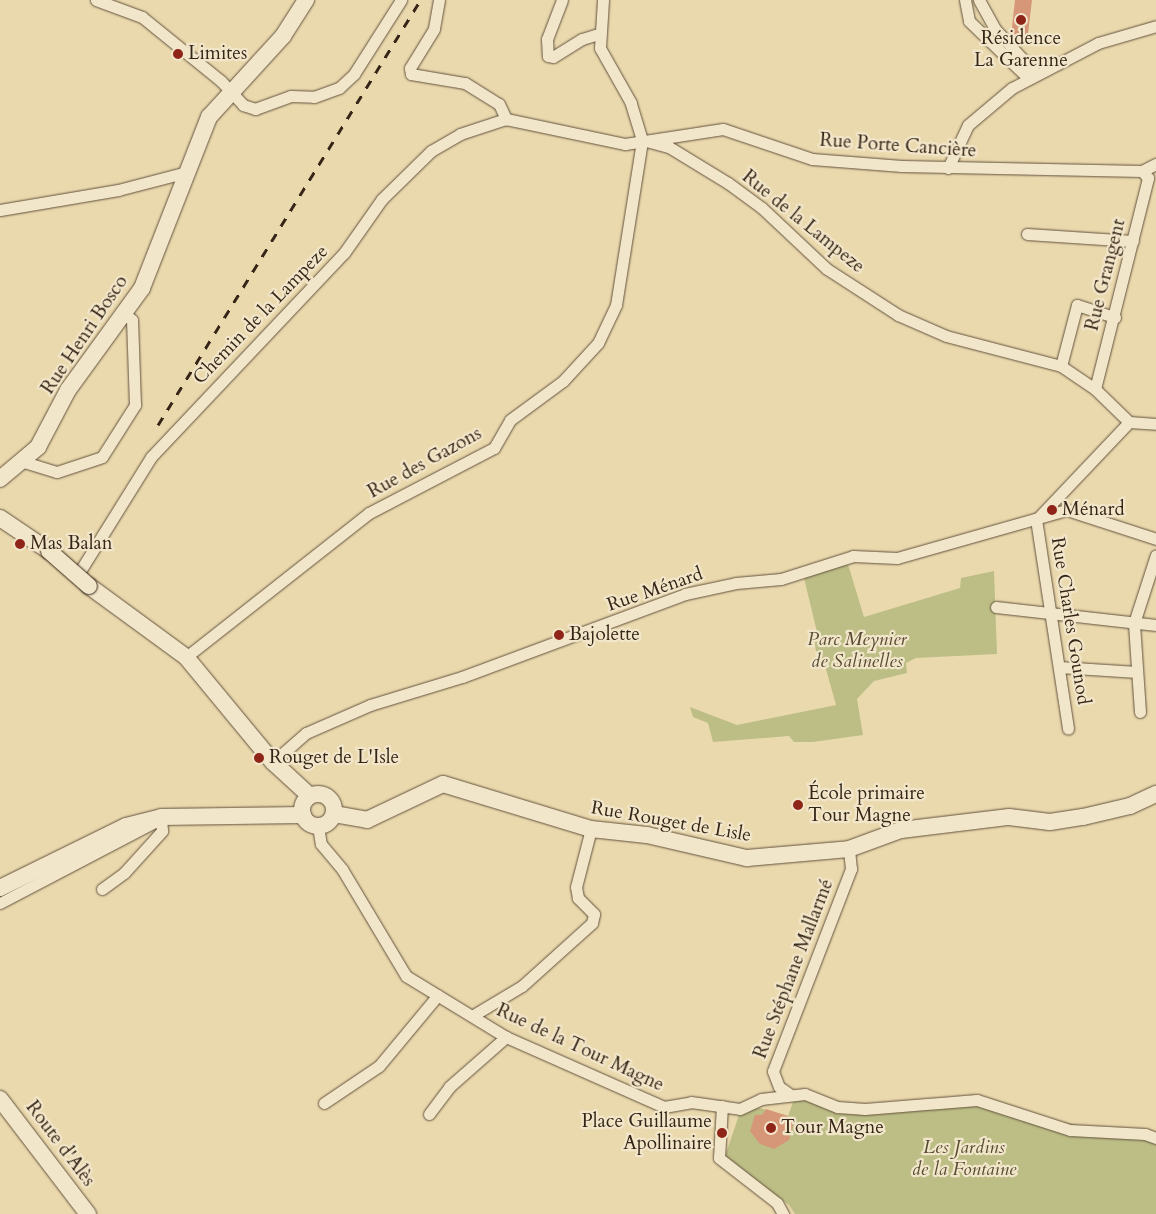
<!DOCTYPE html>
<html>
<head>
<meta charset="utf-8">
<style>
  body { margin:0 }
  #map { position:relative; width:1156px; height:1214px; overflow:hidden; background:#ebd9ae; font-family:Cardo,serif }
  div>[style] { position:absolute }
  .green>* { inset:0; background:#bdbe86 }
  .building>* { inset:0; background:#d59778 }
  .roads { filter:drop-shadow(0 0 1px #62523c) drop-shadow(0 0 1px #62523c) }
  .street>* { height:11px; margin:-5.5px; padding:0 5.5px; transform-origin:5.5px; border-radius:5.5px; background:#f2e6ca }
  .secondary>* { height:16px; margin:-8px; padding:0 8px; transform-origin:8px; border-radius:8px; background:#f2e6ca }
  .secondary>.ring { margin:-8px; padding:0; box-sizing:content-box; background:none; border:16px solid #f2e6ca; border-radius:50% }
  .rail>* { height:3px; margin-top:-1.5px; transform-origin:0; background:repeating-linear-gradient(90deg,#352516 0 9px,transparent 0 18px) }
  .bridges { filter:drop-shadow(0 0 1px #352516) drop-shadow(0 0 1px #352516) }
  .secondary-bridge>* { height:16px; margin:-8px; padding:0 8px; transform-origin:8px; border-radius:8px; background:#f2e6ca }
  .dots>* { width:14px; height:14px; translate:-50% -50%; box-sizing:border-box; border:2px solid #f2e6ca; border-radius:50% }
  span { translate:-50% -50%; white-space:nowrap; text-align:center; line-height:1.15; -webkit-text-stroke:4.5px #f2e6ca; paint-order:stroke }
  .poi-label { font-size:19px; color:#352516 }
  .left { translate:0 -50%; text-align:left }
  .right { translate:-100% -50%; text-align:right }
  .street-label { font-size:19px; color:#352516 }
  .park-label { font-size:19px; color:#574b32; font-style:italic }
</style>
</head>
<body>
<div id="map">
  <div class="green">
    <div style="clip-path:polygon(847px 561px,864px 617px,960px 588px,961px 578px,994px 571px,997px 654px,916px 658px,906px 663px,907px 673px,874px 681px,857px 699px,863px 735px,813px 742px,794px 742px,789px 736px,713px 742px,708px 723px,693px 717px,690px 707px,737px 725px,836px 705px,824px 662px,816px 652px,814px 637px,817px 632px,803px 574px)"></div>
    <div style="clip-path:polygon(805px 1098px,836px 1110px,985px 1106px,1156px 1141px,1156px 1214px,795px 1214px,789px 1205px,724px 1159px,739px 1115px,756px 1107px,788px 1116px,793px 1102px)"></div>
  </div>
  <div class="building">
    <div style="clip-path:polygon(1015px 0,1032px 0,1027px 42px,1011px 36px)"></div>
    <div style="clip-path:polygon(766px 1109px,788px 1116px,793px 1125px,789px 1140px,774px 1149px,760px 1144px,750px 1131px,755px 1115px,762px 1115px)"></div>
  </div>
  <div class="roads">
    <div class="street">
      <div style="left:96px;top:0;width:49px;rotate:20.3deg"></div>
      <div style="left:142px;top:17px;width:102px;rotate:39deg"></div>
      <div style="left:221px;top:81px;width:33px;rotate:47deg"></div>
      <div style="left:243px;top:105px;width:13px;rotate:18deg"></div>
      <div style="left:255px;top:109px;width:38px;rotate:-20deg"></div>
      <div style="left:291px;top:96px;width:23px;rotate:2deg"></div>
      <div style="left:314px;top:97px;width:27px;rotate:-20deg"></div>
      <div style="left:339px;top:88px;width:21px;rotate:-43deg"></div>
      <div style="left:354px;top:74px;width:88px;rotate:-57.6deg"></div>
      <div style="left:439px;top:0;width:29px;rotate:100deg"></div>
      <div style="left:434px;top:29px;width:46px;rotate:121.6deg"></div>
      <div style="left:410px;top:68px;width:6px;rotate:81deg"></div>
      <div style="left:411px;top:74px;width:55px;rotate:9.5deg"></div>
      <div style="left:465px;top:83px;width:40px;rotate:32deg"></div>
      <div style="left:499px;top:104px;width:17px;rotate:65deg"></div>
      <div style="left:506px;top:119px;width:122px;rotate:11.9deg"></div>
      <div style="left:625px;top:144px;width:99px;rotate:-8.7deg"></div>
      <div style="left:723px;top:129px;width:94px;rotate:18.6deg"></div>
      <div style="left:812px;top:159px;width:90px;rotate:4.4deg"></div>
      <div style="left:902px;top:166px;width:240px;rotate:1.2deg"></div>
      <div style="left:1142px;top:171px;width:16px;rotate:-27deg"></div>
      <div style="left:562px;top:0;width:42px;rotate:111deg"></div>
      <div style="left:547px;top:39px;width:17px;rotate:87deg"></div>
      <div style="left:548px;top:56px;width:5px;rotate:11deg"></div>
      <div style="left:553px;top:57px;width:34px;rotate:-32deg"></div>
      <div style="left:582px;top:39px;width:17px;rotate:-17deg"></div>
      <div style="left:965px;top:0;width:21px;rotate:79deg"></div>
      <div style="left:969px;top:21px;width:83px;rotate:44deg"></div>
      <div style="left:979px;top:0;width:33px;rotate:61deg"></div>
      <div style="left:995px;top:29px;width:62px;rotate:47.6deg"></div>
      <div style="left:646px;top:141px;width:24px;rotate:15deg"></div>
      <div style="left:669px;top:147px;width:69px;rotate:31.4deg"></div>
      <div style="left:728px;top:183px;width:42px;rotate:36.3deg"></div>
      <div style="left:762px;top:208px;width:89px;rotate:43.2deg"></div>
      <div style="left:827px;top:269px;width:85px;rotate:32.9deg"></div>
      <div style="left:898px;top:315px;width:52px;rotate:23.6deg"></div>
      <div style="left:946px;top:336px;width:119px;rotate:14.6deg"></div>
      <div style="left:1061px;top:366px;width:41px;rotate:34.1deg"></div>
      <div style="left:1095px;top:389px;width:47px;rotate:44.1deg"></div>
      <div style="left:1129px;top:422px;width:27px;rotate:4deg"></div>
      <div style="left:948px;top:168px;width:47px;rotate:-65.1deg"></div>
      <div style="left:968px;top:125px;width:57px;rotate:-40.1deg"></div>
      <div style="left:1012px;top:88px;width:97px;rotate:-27.6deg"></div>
      <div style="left:1098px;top:43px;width:60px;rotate:-16.3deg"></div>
      <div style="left:0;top:210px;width:120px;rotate:-9.6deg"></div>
      <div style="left:118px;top:190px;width:71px;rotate:-14.6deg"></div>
      <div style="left:1027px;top:234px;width:106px;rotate:3.8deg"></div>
      <div style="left:1061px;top:366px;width:63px;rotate:-75.3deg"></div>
      <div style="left:1077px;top:305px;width:40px;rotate:18deg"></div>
      <div style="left:1095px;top:389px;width:218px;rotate:-75.9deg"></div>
      <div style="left:1148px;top:178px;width:9px;rotate:-131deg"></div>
      <div style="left:24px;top:462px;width:34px;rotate:17deg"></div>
      <div style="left:57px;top:472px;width:47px;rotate:-18.4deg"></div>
      <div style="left:102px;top:457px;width:62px;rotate:-57.6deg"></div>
      <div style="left:135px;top:405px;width:85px;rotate:-92deg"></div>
      <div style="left:132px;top:320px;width:9px;rotate:-139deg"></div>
      <div style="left:1038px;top:518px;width:132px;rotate:-46.5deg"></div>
      <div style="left:1036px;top:519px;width:212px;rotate:81.3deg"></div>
      <div style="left:77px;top:576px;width:140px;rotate:-58.1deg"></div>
      <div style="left:151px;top:457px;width:281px;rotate:-46.6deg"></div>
      <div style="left:344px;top:253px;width:66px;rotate:-54.9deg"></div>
      <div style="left:382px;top:199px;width:69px;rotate:-44.4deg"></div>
      <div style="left:431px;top:151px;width:34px;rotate:-30deg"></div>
      <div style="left:460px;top:134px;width:48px;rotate:-18.1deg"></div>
      <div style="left:996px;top:607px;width:161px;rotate:6.4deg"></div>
      <div style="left:186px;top:657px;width:233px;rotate:-38.2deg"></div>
      <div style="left:369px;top:513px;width:141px;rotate:-27.5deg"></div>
      <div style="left:494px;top:448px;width:32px;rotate:-60deg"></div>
      <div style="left:510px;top:420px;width:66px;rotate:-36.3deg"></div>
      <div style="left:563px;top:381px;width:52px;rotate:-47.4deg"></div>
      <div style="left:598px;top:343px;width:42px;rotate:-64.7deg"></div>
      <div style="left:616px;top:305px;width:167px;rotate:-81deg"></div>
      <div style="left:642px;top:140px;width:39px;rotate:-107deg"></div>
      <div style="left:631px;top:103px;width:63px;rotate:-119.4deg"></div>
      <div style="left:600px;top:48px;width:48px;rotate:-86.4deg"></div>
      <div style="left:1059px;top:667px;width:78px;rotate:3.7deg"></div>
      <div style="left:1140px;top:712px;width:89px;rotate:-93.9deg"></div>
      <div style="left:1134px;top:623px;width:71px;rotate:-72.1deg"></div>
      <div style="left:273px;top:762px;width:44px;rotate:-41.3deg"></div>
      <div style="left:306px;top:733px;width:70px;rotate:-23.6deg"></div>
      <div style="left:370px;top:705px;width:96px;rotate:-16.9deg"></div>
      <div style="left:462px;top:677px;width:238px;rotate:-20.4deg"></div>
      <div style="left:685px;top:594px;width:52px;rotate:-12.2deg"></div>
      <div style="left:736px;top:583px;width:45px;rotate:-5.1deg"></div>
      <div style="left:781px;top:579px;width:76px;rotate:-17.7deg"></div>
      <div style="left:853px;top:556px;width:44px;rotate:2.6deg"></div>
      <div style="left:897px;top:558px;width:177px;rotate:-15.8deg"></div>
      <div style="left:1067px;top:510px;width:94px;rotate:18deg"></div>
      <div style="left:318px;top:826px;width:18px;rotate:81deg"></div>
      <div style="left:321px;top:844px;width:33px;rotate:50deg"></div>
      <div style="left:342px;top:869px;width:125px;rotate:59.1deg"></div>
      <div style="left:406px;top:976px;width:117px;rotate:31.4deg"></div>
      <div style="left:506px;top:1037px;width:173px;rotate:23.9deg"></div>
      <div style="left:664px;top:1107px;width:27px;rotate:-10deg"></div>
      <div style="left:691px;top:1102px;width:49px;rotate:8.1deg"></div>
      <div style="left:740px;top:1109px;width:23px;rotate:-25deg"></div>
      <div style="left:761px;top:1099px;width:44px;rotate:-6.5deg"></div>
      <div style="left:805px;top:1094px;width:35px;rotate:22deg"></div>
      <div style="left:837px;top:1107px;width:28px;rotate:4deg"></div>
      <div style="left:865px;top:1109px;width:112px;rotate:-4.6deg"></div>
      <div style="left:977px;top:1100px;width:98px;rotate:17.9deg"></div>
      <div style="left:1070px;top:1130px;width:75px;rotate:3.1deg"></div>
      <div style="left:1145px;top:1134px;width:12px;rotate:20deg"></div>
      <div style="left:102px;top:889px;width:27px;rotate:-36deg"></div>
      <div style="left:124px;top:873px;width:57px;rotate:-47.9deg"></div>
      <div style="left:162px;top:831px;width:14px;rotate:-94deg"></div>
      <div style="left:0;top:903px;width:178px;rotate:-27.7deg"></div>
      <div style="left:472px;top:1016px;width:58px;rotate:-31deg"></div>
      <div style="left:522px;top:986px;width:94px;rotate:-42deg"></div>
      <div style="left:592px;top:923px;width:9px;rotate:-77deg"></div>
      <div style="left:594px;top:914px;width:23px;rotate:-135deg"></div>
      <div style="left:578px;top:898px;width:11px;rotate:-100deg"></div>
      <div style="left:576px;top:887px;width:60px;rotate:-75.5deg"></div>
      <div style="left:791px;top:1095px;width:14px;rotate:-146deg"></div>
      <div style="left:779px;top:1087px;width:17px;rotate:-111deg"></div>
      <div style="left:773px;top:1071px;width:217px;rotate:-68.9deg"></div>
      <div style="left:851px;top:869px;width:20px;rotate:-96deg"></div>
      <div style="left:324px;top:1103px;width:66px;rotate:-33.9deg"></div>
      <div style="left:379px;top:1066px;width:92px;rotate:-50.3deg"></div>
      <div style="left:722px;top:1106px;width:52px;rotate:93.3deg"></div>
      <div style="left:719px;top:1158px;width:73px;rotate:37.8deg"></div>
      <div style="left:777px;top:1203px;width:13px;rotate:61deg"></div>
      <div style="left:429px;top:1114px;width:34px;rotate:-53deg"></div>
      <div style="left:449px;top:1087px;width:76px;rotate:-41.3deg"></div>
    </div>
    <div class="secondary">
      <div style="left:0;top:479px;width:50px;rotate:-40.1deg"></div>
      <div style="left:38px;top:447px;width:64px;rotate:-62.2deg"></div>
      <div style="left:68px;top:390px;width:126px;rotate:-54deg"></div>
      <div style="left:142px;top:288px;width:184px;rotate:-68.6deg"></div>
      <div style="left:209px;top:117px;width:110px;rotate:-47.6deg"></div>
      <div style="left:283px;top:36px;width:43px;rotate:-57.4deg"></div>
      <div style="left:0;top:518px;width:59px;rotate:34deg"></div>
      <div style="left:89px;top:586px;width:120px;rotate:36.2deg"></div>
      <div style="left:186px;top:657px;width:136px;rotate:50.4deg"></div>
      <div style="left:273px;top:762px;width:50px;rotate:42.6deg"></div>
      <div class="ring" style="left:302px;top:794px;width:16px;height:16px"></div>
      <div style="left:334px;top:814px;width:34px;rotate:10deg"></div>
      <div style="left:367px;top:820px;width:84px;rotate:-25.3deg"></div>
      <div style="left:443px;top:784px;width:155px;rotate:16.9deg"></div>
      <div style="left:591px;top:829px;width:56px;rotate:6.1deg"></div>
      <div style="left:647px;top:835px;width:103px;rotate:13deg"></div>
      <div style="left:747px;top:858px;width:102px;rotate:-5deg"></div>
      <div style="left:849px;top:849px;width:55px;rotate:-20.1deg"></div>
      <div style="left:901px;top:830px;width:109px;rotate:-6.9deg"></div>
      <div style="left:1009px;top:817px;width:41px;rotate:7deg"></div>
      <div style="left:1050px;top:822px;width:33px;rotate:-9deg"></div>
      <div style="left:1083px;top:817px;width:48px;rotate:-13.2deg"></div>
      <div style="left:1130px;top:806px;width:29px;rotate:-25deg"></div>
      <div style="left:0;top:888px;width:140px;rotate:-26.2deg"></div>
      <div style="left:126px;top:826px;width:36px;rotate:-14deg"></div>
      <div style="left:161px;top:817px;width:142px;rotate:-0.8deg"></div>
      <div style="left:0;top:1099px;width:145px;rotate:52.6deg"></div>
    </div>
  </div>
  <div class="rail">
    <div style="left:158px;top:425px;width:499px;rotate:-58.3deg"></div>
  </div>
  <div class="bridges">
    <div class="secondary-bridge">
      <div style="left:49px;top:551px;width:53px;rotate:41.2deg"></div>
    </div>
  </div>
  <div class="dots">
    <div style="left:1021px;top:20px;background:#8f2418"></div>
    <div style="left:178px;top:54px;background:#8f2418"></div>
    <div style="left:1052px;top:510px;background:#8f2418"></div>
    <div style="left:20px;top:544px;background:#8f2418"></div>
    <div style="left:559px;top:635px;background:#8f2418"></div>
    <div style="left:259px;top:758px;background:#8f2418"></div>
    <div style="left:798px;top:805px;background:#8f2418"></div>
    <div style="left:771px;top:1128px;background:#8f2418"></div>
    <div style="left:722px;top:1133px;background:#8f2418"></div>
  </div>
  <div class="poi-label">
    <span style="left:1021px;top:50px">Résidence<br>La Garenne</span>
    <span class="left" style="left:188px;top:54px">Limites</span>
    <span class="left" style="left:1062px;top:510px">Ménard</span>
    <span class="left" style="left:30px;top:544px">Mas Balan</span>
    <span class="left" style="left:569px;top:635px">Bajolette</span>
    <span class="left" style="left:269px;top:758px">Rouget de L'Isle</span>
    <span class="left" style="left:808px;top:805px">École primaire<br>Tour Magne</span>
    <span class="right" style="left:712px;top:1133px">Place Guillaume<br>Apollinaire</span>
    <span class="left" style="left:781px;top:1128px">Tour Magne</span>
  </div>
  <div class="street-label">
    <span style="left:898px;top:146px;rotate:4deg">Rue Porte Cancière</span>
    <span style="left:803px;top:222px;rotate:39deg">Rue de la Lampeze</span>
    <span style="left:1106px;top:275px;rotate:-76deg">Rue Grangent</span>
    <span style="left:261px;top:315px;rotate:-46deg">Chemin de la Lampeze</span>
    <span style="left:85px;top:335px;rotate:-56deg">Rue Henri Bosco</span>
    <span style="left:425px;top:463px;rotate:-29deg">Rue des Gazons</span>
    <span style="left:655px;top:590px;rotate:-19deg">Rue Ménard</span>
    <span style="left:1070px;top:621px;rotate:81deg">Rue Charles Gounod</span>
    <span style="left:671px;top:822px;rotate:10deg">Rue Rouget de Lisle</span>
    <span style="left:794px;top:969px;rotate:-69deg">Rue Stéphane Mallarmé</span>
    <span style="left:580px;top:1048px;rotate:25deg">Rue de la Tour Magne</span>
    <span style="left:60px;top:1144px;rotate:53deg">Route d'Alès</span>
  </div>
  <div class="park-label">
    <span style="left:857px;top:651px">Parc Meynier<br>de Salinelles</span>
    <span style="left:964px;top:1159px">Les Jardins<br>de la Fontaine</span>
  </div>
</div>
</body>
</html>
